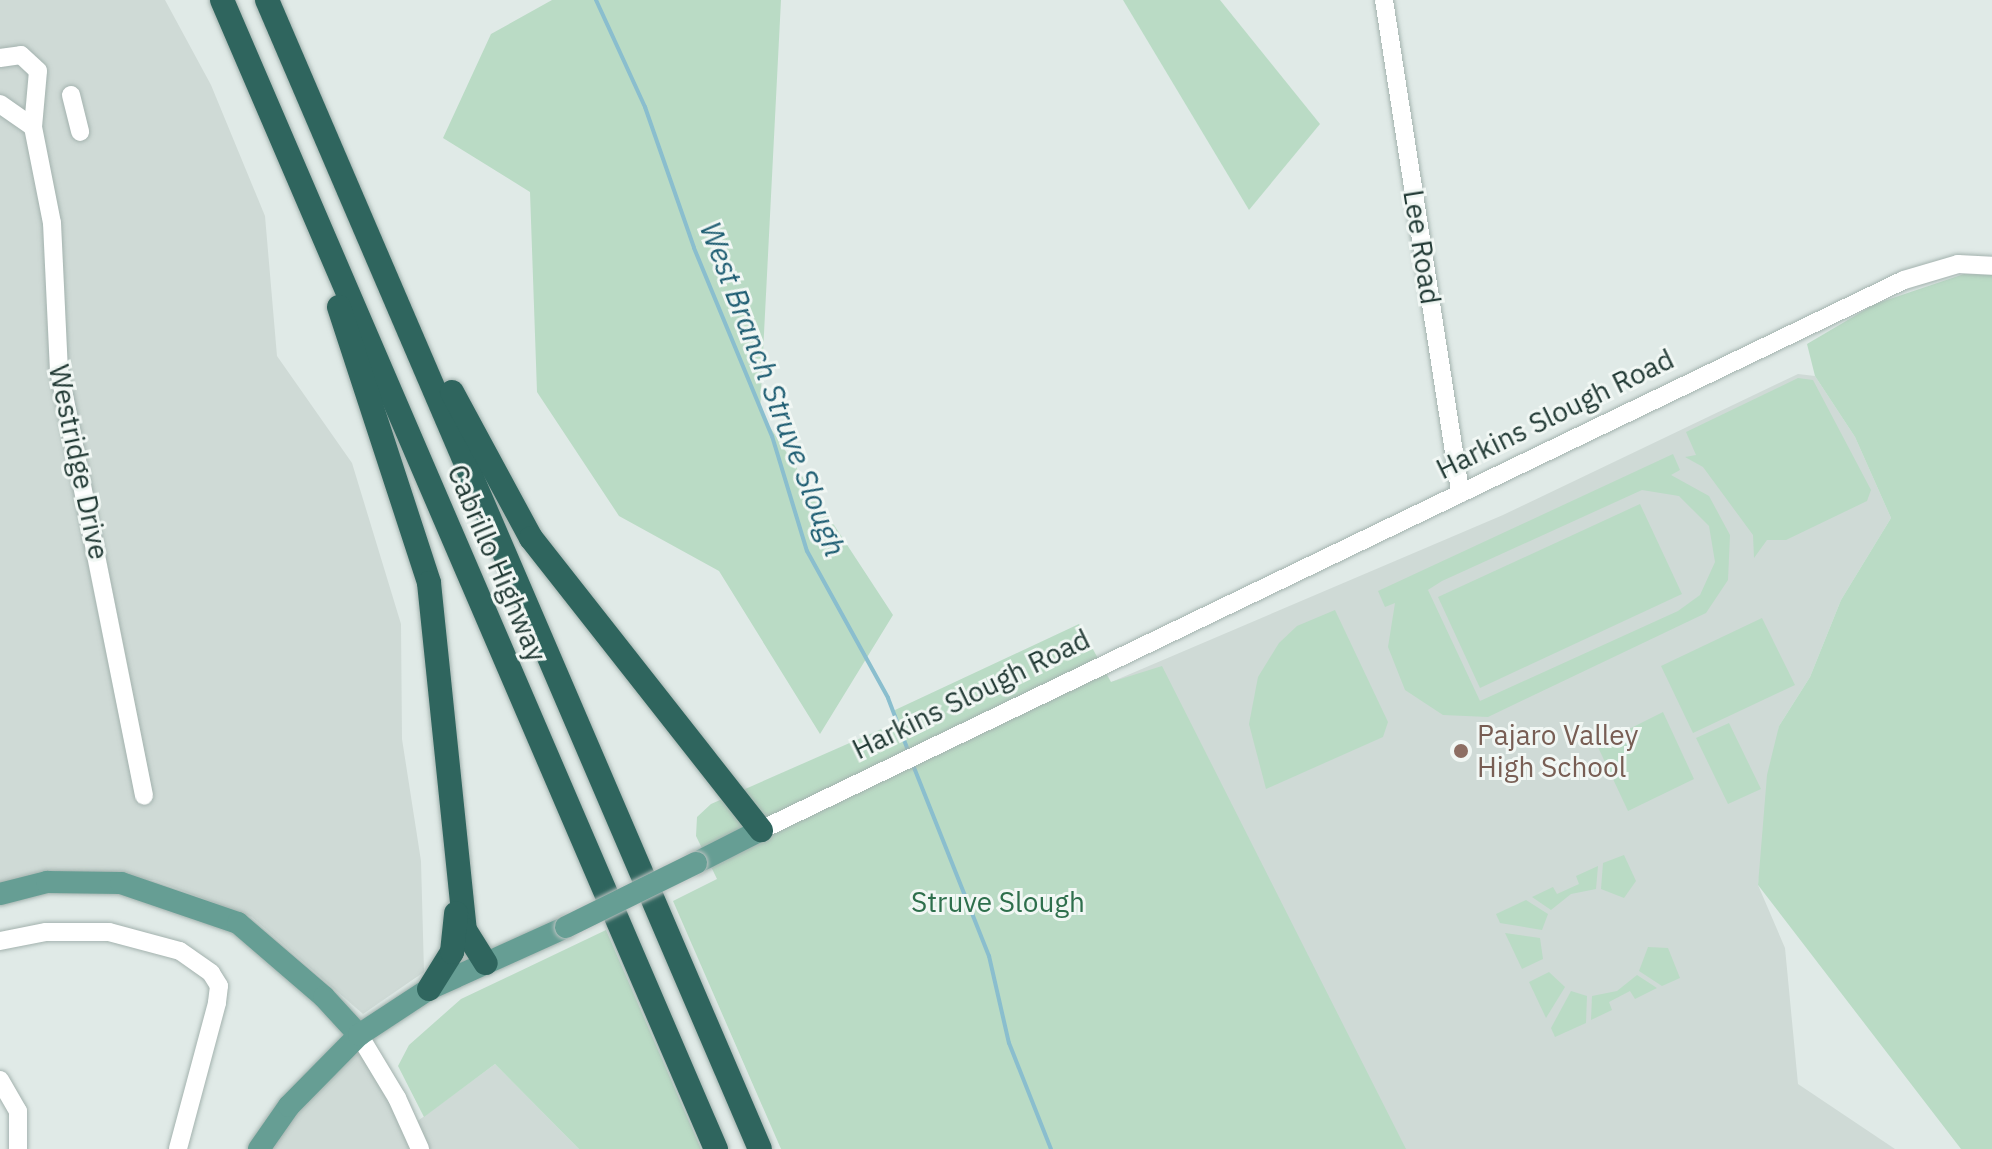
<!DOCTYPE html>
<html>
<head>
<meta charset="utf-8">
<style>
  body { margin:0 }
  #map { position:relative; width:1992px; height:1149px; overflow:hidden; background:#e0eae7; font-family:"IBM Plex Sans",sans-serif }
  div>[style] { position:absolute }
  .built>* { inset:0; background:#cfdad6 }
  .green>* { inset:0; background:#badbc5 }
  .stream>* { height:4px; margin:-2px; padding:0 2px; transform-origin:2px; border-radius:2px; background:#8abece }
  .roads { filter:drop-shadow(0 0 2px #a3b2ae) drop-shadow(0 0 2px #a3b2ae) }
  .minor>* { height:18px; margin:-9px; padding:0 9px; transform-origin:9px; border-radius:9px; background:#fff }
  .major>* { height:22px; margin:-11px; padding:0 11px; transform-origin:11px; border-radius:11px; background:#669e94 }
  .highway>* { height:24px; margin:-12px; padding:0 12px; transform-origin:12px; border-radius:12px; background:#2f655e }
  .bridges { filter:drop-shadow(0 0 2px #bdc4c2) drop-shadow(0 0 2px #bdc4c2) }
  .major-bridge>* { height:22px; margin:-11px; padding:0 11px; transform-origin:11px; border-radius:11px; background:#669e94 }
  .dots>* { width:22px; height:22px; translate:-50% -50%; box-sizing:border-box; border:4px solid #f1f7f4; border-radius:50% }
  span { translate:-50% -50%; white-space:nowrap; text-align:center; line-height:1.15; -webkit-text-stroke:6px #f1f7f4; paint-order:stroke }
  .street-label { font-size:28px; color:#223a35 }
  .education-label { font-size:28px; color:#785e54 }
  .left { translate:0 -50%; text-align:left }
  .park-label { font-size:28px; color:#2e6f4c }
  .water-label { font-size:30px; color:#1f5e73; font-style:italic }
</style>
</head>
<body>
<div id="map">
  <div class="built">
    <div style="clip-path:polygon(0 0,165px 0,211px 85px,265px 216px,277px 356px,352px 463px,401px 624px,402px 739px,421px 861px,424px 972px,363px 1014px,252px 917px,154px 880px,39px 880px,0 889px)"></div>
    <div style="clip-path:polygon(1798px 374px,1815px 376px,1855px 437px,1891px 518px,1841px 600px,1810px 677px,1779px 726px,1758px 885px,1785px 948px,1798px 1084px,1895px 1149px,1399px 1149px,1109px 683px,1503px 515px)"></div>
    <div style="clip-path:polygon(358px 1051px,411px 1126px,495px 1064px,579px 1149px,268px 1149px,284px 1119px)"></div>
  </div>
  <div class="green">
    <div style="clip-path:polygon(552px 0,781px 0,760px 412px,893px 615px,820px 734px,719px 571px,619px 516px,537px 392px,530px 192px,443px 138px,491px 34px)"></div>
    <div style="clip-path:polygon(1123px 0,1220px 0,1320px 124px,1249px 210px)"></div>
    <div style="clip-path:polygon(1964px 274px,1992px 275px,1992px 1149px,1961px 1149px,1758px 885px,1767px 775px,1779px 726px,1810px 677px,1841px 600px,1891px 518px,1855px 437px,1815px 376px,1807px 344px,1875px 304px)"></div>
    <div style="clip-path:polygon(1798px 378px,1813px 380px,1871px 490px,1867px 501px,1786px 540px,1767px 540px,1754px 558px,1753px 535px,1703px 467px,1685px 457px,1696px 455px,1686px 432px)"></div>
    <div style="clip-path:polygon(evenodd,1673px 454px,1680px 470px,1671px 475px,1709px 496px,1730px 535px,1728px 580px,1706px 613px,1488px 717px,1443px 715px,1405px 690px,1388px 647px,1395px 603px,1385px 607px,1378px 591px,1673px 454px,1642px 490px,1679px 496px,1709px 526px,1715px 562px,1700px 595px,1678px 611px,1480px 701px,1428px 590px,1423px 593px,1442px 581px,1642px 490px)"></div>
    <div style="clip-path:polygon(1640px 504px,1682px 594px,1480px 688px,1438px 597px)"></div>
    <div style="clip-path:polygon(1335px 610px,1388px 722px,1383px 737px,1266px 789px,1249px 724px,1258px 677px,1279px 643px,1297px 626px)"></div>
    <div style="clip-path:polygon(1762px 618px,1795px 685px,1693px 733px,1661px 666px)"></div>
    <div style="clip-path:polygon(1079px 624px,1111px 682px,1162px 666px,1406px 1149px,781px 1149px,673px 901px,717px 879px,696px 836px,697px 817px,711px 804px,895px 723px,895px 710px)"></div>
    <div style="clip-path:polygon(1663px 712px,1694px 779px,1628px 811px,1597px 745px)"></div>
    <div style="clip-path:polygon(1729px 723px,1761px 789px,1728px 804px,1696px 738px)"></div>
    <div style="clip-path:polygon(1624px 855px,1636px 881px,1624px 898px,1601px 889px,1603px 863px)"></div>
    <div style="clip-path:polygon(1598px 866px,1596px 889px,1571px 894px,1551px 910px,1532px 897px,1553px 887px,1557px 894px,1579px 884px,1576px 876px)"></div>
    <div style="clip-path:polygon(1526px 900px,1548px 914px,1542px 930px,1500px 923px,1496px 914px)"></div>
    <div style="clip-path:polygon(606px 930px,701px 1149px,579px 1149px,495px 1064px,424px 1117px,398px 1066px,409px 1045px,461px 999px)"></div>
    <div style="clip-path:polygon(1505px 933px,1540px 938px,1543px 959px,1522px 969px)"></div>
    <div style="clip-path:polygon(1648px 947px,1668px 948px,1680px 978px,1662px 986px,1639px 971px)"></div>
    <div style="clip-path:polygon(1549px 972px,1565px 987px,1546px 1018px,1529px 982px)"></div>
    <div style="clip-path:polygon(1637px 975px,1657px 988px,1635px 999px,1630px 991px,1609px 1002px,1612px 1010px,1591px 1020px,1592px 996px,1617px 991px)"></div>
    <div style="clip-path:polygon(1571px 991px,1587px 996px,1586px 1023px,1555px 1037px,1551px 1028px)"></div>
  </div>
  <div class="stream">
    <div style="left:596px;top:0;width:118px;rotate:65.4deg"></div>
    <div style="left:645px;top:107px;width:149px;rotate:70.8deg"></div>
    <div style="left:694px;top:248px;width:204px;rotate:67.5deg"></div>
    <div style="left:772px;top:436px;width:120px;rotate:73.1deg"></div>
    <div style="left:807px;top:551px;width:168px;rotate:61.1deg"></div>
    <div style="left:888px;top:698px;width:59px;rotate:69.1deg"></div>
    <div style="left:913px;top:765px;width:206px;rotate:68.3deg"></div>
    <div style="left:989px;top:956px;width:89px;rotate:77.1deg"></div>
    <div style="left:1009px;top:1043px;width:114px;rotate:68.4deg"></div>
  </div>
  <div class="roads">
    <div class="minor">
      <div style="left:1384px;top:0;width:499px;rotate:81.2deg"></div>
      <div style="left:0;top:58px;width:21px;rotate:-8deg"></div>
      <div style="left:21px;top:55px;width:23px;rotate:43deg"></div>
      <div style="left:38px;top:71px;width:56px;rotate:95.1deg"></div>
      <div style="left:33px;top:127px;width:98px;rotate:78.8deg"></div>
      <div style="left:52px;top:223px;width:147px;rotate:87.3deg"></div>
      <div style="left:59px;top:370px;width:434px;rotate:78.7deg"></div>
      <div style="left:71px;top:95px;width:38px;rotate:76deg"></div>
      <div style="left:0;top:104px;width:40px;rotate:34.9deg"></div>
      <div style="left:761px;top:830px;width:1268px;rotate:-25.7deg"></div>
      <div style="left:1904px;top:280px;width:56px;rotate:-16.5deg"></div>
      <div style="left:1958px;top:264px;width:34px;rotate:3deg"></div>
      <div style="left:0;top:941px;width:47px;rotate:-11.1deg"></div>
      <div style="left:46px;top:932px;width:63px"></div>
      <div style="left:109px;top:932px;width:73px;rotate:15deg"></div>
      <div style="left:180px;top:951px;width:38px;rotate:35deg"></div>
      <div style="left:211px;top:973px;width:15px;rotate:58deg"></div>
      <div style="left:219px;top:986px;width:17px;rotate:97deg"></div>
      <div style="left:217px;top:1003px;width:151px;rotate:105deg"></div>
      <div style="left:359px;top:1035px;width:74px;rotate:58.9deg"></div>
      <div style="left:397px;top:1098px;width:56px;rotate:65.7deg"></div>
      <div style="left:0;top:1080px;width:36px;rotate:60deg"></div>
      <div style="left:18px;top:1111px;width:38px;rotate:90deg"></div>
    </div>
    <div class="major">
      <div style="left:696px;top:863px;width:73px;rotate:-26.9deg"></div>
      <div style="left:0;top:894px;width:49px;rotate:-14.3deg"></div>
      <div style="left:47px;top:882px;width:74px;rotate:0.8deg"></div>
      <div style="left:121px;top:883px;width:124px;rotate:18.9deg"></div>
      <div style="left:238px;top:923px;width:113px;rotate:40.7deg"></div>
      <div style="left:324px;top:997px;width:52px;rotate:47.4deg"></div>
      <div style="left:259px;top:1149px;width:52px;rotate:-55.1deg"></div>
      <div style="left:289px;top:1106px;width:100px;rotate:-45.4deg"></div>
      <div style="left:359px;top:1035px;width:84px;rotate:-33.3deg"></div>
      <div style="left:429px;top:989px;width:150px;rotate:-24.3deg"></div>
    </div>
    <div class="highway">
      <div style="left:222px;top:0;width:1251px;rotate:66.74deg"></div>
      <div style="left:267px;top:0;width:1250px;rotate:66.78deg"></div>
      <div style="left:339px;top:307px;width:290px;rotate:71.9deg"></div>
      <div style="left:429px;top:583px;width:349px;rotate:84.1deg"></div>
      <div style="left:465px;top:930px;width:39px;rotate:58deg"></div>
      <div style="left:452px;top:392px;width:166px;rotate:61.6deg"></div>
      <div style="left:531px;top:538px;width:372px;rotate:51.8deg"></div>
      <div style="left:429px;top:989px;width:44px;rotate:-58.1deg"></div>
      <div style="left:452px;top:952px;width:39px;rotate:-84deg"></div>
    </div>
  </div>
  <div class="bridges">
    <div class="major-bridge">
      <div style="left:566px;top:927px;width:145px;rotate:-26.2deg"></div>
    </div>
  </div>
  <div class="dots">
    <div style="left:1461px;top:751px;background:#8d6e63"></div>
  </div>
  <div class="street-label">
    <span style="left:1422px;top:247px;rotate:81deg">Lee Road</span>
    <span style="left:1555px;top:414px;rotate:-26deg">Harkins Slough Road</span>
    <span style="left:79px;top:462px;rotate:78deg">Westridge Drive</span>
    <span style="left:497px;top:563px;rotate:67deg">Cabrillo Highway</span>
    <span style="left:971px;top:694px;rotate:-26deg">Harkins Slough Road</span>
  </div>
  <div class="education-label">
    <span class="left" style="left:1477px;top:751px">Pajaro Valley<br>High School</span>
  </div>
  <div class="park-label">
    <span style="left:998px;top:902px">Struve Slough</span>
  </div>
  <div class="water-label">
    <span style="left:773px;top:389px;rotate:69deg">West Branch Struve Slough</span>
  </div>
</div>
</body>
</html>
